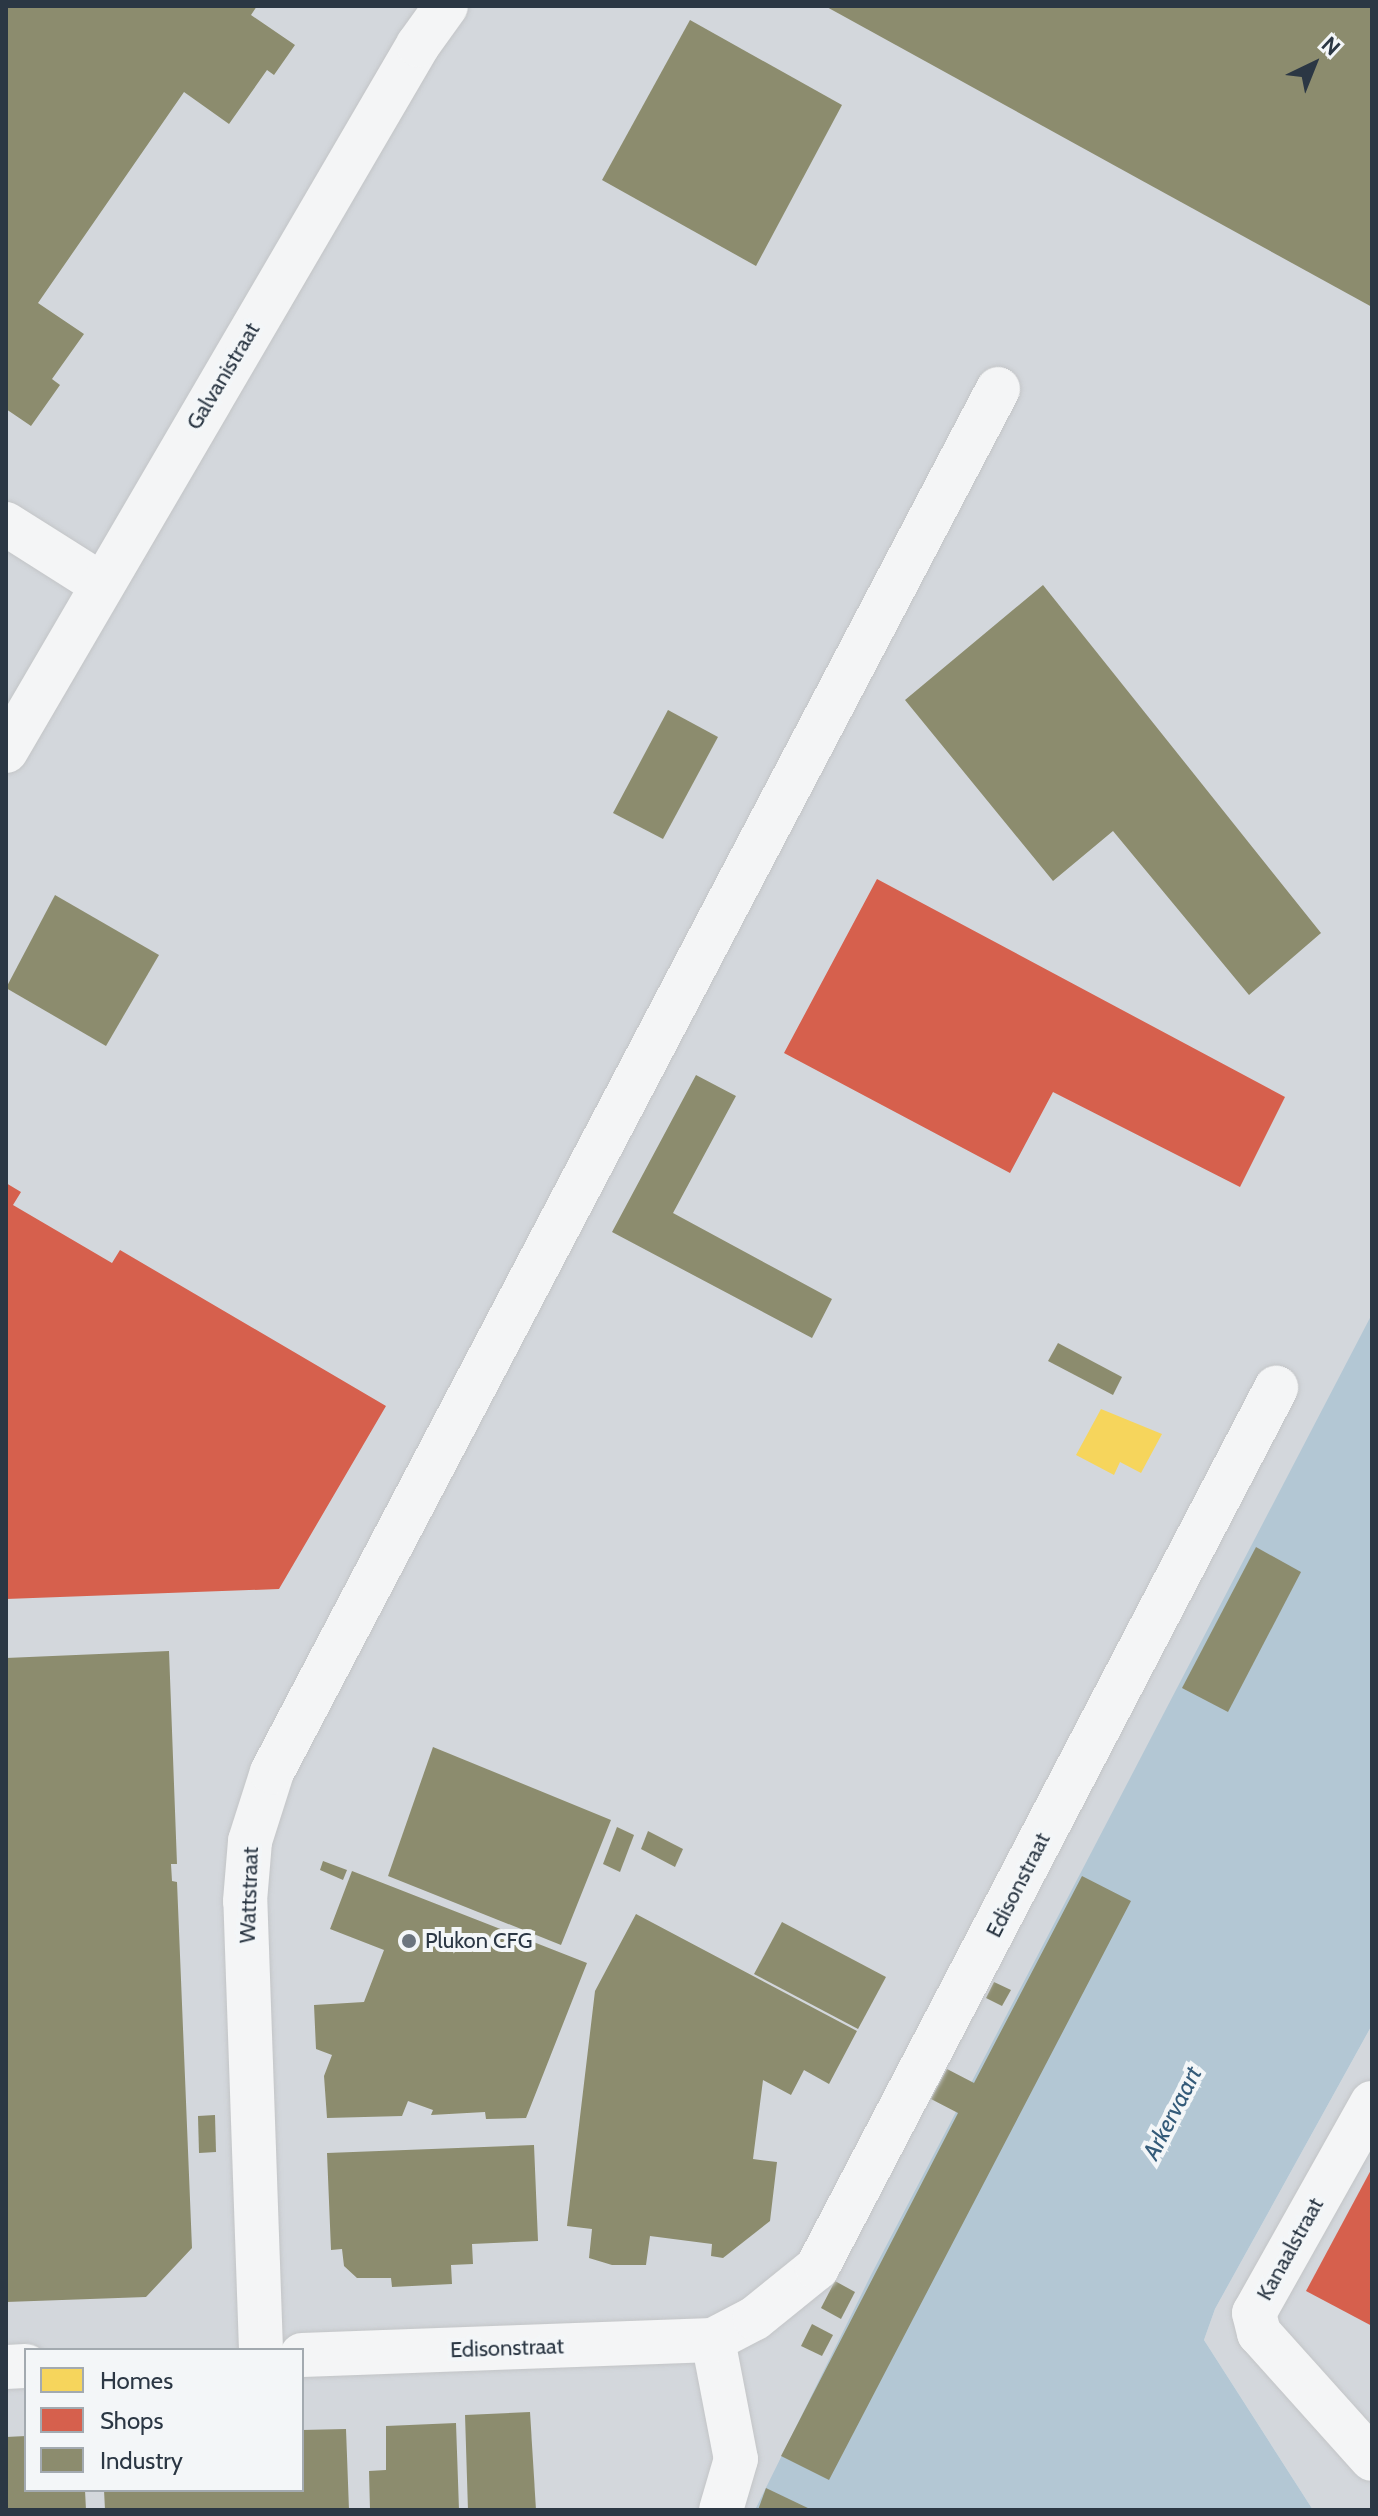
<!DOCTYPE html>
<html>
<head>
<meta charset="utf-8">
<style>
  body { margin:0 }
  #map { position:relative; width:1378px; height:2516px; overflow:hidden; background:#e5e7e9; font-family:Cabin,sans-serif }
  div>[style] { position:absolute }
  .built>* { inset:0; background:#d3d7dc }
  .water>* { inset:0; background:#b3c7d4 }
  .homes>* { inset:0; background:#f6d55c }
  .shops>* { inset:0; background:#d6604d }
  .industry>* { inset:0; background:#8c8c6e }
  .roads { filter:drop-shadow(0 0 2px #c3c5c7) drop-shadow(0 0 2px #c3c5c7) }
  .minor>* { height:44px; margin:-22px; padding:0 22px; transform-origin:22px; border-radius:22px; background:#f4f5f6 }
  .dots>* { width:22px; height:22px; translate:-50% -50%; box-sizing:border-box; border:4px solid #f3f6f8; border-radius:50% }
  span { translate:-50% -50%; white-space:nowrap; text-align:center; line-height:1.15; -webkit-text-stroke:8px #f3f6f8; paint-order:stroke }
  .street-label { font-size:22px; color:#2b3744 }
  .poi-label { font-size:22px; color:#2b3744 }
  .left { translate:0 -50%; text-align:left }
  .water-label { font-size:24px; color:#345b79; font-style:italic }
  .frame { position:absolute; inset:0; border:8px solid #2b3744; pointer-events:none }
  .legend { position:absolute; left:24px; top:2348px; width:280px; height:144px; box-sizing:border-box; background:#f3f6f8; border:2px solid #a3aab0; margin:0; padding:10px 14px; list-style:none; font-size:24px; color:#2b3744 }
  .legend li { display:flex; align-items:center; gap:16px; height:40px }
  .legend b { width:40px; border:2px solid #a3aab0 }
  .north { position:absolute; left:1274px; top:24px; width:80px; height:80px; -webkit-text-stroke:6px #f3f6f8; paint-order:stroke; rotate:43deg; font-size:22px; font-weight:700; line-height:32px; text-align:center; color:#2b3744 }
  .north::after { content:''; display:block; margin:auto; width:28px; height:36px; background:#2b3744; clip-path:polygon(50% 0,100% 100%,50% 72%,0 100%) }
</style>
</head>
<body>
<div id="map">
  <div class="built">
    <div style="clip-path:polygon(evenodd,6px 6px,1372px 6px,1372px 1480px,826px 2510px,6px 2510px,6px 6px,26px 2350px,302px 2350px,302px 2490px,26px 2490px,26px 2350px)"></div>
    <div style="clip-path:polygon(1372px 2025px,1372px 2510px,1313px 2510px,1204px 2340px,1215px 2309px)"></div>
  </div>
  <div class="water">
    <div style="clip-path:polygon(1372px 1314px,1372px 2025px,1215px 2309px,1204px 2340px,1313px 2510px,755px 2510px,871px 2275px)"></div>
  </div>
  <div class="homes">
    <div style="clip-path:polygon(1101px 1409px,1162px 1434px,1141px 1473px,1120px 1462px,1114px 1475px,1076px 1455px)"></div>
  </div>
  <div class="shops">
    <div style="clip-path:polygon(877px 879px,1285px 1097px,1240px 1187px,1053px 1092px,1010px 1173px,784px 1053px)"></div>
    <div style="clip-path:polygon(6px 1183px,21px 1192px,13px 1205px,112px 1263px,120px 1250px,386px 1406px,279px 1589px,6px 1599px)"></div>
    <div style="clip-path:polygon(1372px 2168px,1372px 2326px,1306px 2291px)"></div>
  </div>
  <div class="industry">
    <div style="clip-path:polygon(6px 6px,257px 6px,251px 15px,295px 45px,274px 75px,267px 70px,229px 124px,184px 92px,38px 303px,84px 334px,52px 379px,60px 385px,31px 426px,6px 409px)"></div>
    <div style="clip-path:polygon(825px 6px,1372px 6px,1372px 307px,1139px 179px)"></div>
    <div style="clip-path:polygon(690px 20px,842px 105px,756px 266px,602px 180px)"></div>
    <div style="clip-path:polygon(1043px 585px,1321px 933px,1249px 995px,1113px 831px,1053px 881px,905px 700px)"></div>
    <div style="clip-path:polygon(668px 710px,718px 737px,663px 839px,613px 813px)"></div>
    <div style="clip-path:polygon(55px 895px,159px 955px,106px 1046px,6px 988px)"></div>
    <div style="clip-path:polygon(696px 1075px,736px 1096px,673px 1213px,832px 1299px,812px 1338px,612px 1232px)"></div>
    <div style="clip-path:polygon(1058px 1343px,1122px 1377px,1113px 1395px,1048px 1361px)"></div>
    <div style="clip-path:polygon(1256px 1547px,1301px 1572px,1228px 1712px,1182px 1688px)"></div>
    <div style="clip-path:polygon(169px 1651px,177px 1864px,171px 1864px,172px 1881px,177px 1882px,192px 2248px,146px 2297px,6px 2302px,6px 1658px)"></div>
    <div style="clip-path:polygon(433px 1747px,611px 1820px,561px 1945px,388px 1876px)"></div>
    <div style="clip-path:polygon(617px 1827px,634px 1835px,620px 1872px,603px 1864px)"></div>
    <div style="clip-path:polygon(648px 1831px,683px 1849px,675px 1867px,641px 1849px)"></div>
    <div style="clip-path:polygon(323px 1861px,347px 1870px,343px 1880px,320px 1870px)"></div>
    <div style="clip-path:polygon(352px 1871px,587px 1963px,526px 2118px,486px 2119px,485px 2112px,431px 2115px,433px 2110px,408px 2101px,402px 2116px,327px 2118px,324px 2076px,332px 2055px,316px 2049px,314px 2005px,364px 2002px,384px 1950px,330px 1929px)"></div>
    <div style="clip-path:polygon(1082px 1876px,1131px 1901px,829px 2480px,781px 2456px,958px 2113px,931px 2099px,947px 2069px,974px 2083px)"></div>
    <div style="clip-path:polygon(636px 1914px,857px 2031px,829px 2084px,804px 2070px,791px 2095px,763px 2080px,753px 2159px,777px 2162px,770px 2221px,723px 2258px,711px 2256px,712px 2244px,650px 2236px,646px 2265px,612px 2265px,589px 2258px,592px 2229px,567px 2226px,595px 1991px)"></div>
    <div style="clip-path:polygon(782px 1922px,886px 1977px,858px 2029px,754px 1974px)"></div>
    <div style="clip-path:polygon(994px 1982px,1011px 1990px,1002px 2006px,986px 1998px)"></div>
    <div style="clip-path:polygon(215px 2115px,216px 2152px,199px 2153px,198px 2116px)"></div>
    <div style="clip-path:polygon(534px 2145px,538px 2241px,472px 2244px,473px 2264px,451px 2265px,452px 2284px,392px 2287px,391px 2278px,357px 2278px,344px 2266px,342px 2249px,331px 2250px,327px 2153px)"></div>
    <div style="clip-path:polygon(835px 2281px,855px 2292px,841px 2319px,821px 2308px)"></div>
    <div style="clip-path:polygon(812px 2324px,833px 2335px,822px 2356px,801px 2346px)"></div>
    <div style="clip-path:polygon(530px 2412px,536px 2510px,468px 2510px,465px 2415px)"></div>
    <div style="clip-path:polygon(456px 2423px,459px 2510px,370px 2510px,369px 2471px,386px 2470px,386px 2426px)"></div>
    <div style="clip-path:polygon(346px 2429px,349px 2510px,105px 2510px,104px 2490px,302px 2490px,302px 2430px)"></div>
    <div style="clip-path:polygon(26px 2436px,26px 2490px,85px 2490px,86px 2510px,6px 2510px,6px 2437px)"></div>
    <div style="clip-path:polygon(766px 2488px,812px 2510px,758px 2510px)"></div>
  </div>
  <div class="roads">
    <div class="minor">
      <div style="left:6px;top:524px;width:112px;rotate:32.3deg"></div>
      <div style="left:6px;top:751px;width:817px;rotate:-59.73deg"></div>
      <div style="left:418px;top:45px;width:48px;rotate:-54.3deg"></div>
      <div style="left:1372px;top:2103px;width:241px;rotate:119.3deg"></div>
      <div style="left:1254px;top:2313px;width:21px;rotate:76deg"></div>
      <div style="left:1259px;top:2333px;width:169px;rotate:48.1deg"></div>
      <div style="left:713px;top:2340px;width:121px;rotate:79.1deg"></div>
      <div style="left:736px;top:2459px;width:53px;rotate:106.4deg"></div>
      <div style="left:261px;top:2350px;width:449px;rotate:-92deg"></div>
      <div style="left:245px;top:1901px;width:60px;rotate:-85.2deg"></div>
      <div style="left:250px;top:1841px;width:72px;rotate:-72.3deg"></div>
      <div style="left:272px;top:1772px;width:1562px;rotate:-62.3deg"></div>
      <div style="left:302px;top:2355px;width:411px;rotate:-2.1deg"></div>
      <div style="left:713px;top:2340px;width:47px;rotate:-27.6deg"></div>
      <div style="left:755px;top:2318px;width:80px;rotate:-38.9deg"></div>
      <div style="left:817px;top:2268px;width:993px;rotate:-62.45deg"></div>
      <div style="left:6px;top:2367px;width:20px;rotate:-3deg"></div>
    </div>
  </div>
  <div class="dots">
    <div style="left:409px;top:1941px;background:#6c757e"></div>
  </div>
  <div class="street-label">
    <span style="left:223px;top:376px;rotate:-59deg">Galvanistraat</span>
    <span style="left:1018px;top:1885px;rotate:-63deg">Edisonstraat</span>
    <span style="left:249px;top:1895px;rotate:-88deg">Wattstraat</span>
    <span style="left:1290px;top:2249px;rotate:-61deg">Kanaalstraat</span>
    <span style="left:507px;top:2348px;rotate:-2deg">Edisonstraat</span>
  </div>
  <div class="poi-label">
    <span class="left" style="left:425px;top:1941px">Plukon CFG</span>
  </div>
  <div class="water-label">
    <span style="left:1172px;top:2113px;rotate:-63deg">Arkervaart</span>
  </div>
  <div class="frame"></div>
  <ul class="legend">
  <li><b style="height:22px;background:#f6d55c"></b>Homes</li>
  <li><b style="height:22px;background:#d6604d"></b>Shops</li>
  <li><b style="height:22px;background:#8c8c6e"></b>Industry</li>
  </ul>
  <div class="north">N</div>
</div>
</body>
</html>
